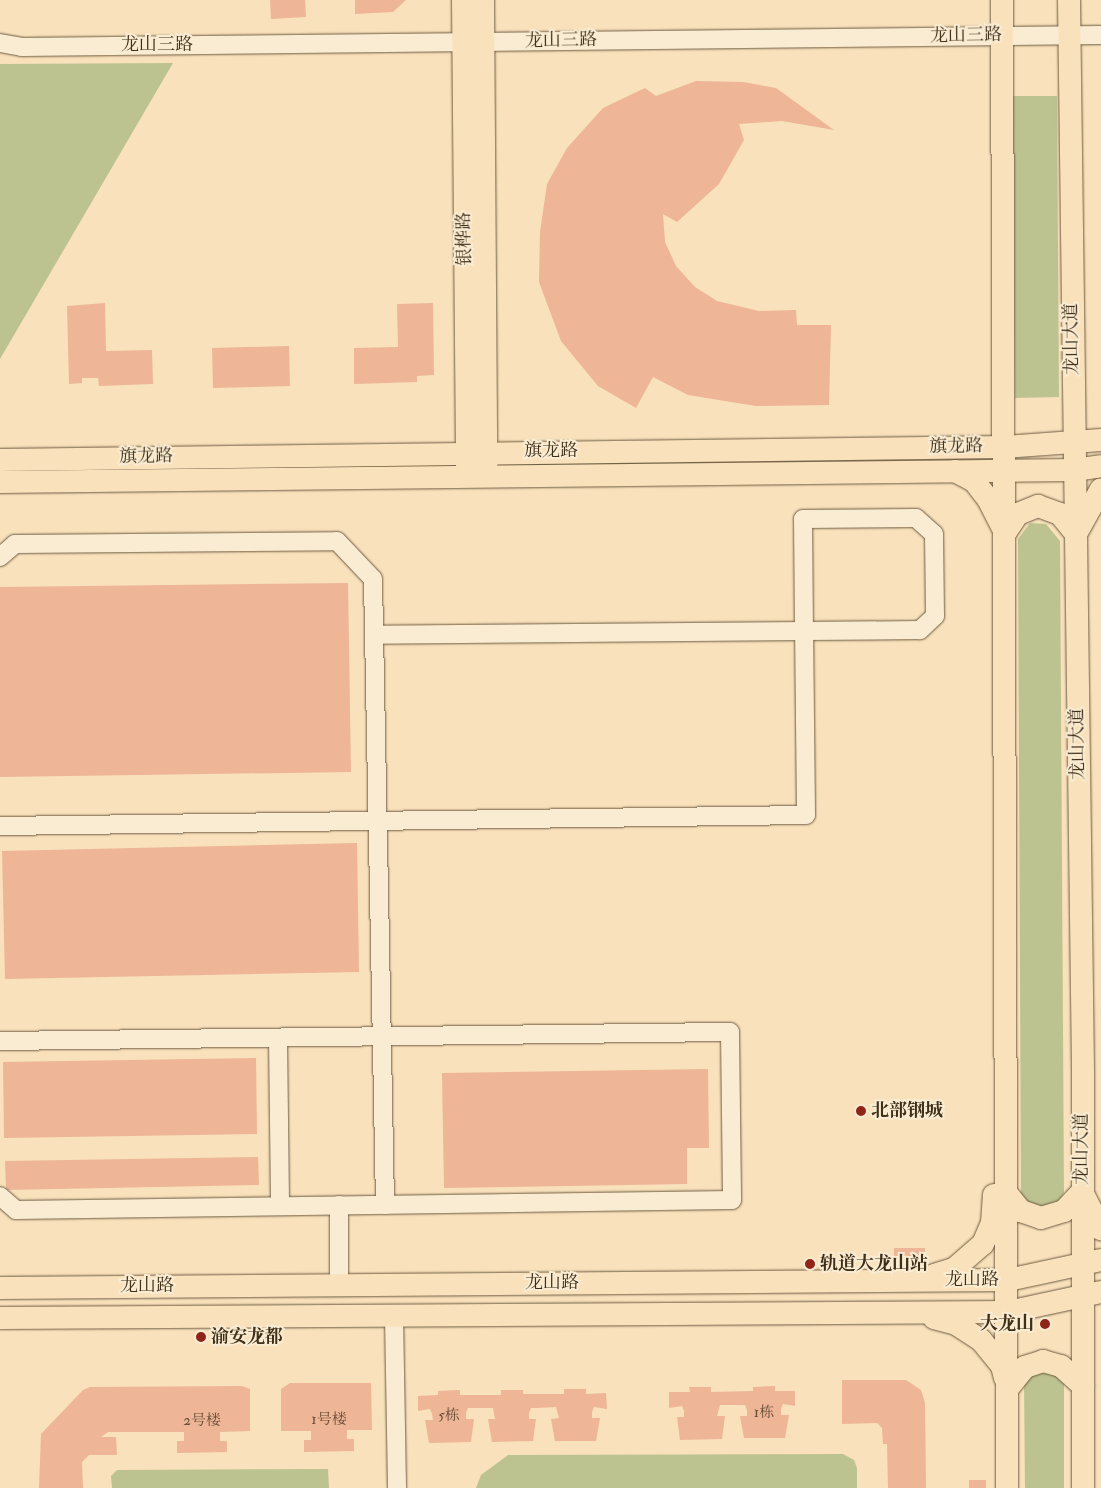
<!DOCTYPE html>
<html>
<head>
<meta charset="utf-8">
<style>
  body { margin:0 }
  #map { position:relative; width:1101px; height:1488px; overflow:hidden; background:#f8e1bb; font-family:"IM FELL Double Pica","Noto Serif SC",serif }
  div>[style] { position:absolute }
  .green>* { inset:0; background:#bdc390 }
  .building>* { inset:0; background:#eeb597 }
  .roads { filter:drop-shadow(0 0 1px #6d5b41) drop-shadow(0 0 1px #6d5b41) }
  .minor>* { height:18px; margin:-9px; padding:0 9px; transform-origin:9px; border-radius:9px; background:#faecd3 }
  .major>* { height:22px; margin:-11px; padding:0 11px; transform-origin:11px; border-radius:11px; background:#f8e1bb }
  .dots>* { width:14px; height:14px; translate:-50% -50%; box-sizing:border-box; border:2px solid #faecd3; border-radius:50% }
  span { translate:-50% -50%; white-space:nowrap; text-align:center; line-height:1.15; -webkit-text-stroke:4px #faecd3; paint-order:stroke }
  .number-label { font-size:15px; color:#6b5038 }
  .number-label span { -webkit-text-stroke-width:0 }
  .street-label { font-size:18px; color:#3f2e18 }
  .poi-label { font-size:18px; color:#3f2e18; font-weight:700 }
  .left { translate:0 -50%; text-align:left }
  .right { translate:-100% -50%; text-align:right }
</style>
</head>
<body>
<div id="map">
  <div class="green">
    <div style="clip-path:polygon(173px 63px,0 359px,0 64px)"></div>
    <div style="clip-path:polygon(1013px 96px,1057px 96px,1059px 397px,1015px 398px)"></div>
    <div style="clip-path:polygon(1030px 523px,1046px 524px,1060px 541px,1064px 1193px,1055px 1207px,1032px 1207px,1021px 1194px,1018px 539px)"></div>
    <div style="clip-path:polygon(1036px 1373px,1051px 1373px,1064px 1381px,1064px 1488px,1025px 1488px,1024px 1381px)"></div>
    <div style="clip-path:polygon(843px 1454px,854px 1460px,857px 1468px,857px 1488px,476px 1488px,481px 1475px,508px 1455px)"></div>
    <div style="clip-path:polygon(328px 1469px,329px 1488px,112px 1488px,111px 1476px,117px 1470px)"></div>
  </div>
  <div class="building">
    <div style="clip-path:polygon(270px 0,305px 0,306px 17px,271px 19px)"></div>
    <div style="clip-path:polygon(355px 0,406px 0,393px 12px,355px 14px)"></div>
    <div style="clip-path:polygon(696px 81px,743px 82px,776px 88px,834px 130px,782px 121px,739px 124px,744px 140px,719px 184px,677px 222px,663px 214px,665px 242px,676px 266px,695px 287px,717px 301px,759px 311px,796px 310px,797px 325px,831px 325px,829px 405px,756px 406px,688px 395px,653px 377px,636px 408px,598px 386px,561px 341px,539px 282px,540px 232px,547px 184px,567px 148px,603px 108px,645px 88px,656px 96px)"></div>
    <div style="clip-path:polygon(105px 303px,106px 351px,152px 350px,153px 384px,99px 386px,98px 378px,82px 378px,82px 383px,69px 384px,67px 306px)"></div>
    <div style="clip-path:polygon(433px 303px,434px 375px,417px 376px,417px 382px,354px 384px,354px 348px,398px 347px,397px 304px)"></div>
    <div style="clip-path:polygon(289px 346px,290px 386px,213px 388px,212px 348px)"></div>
    <div style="clip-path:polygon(348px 583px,351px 772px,0 777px,0 587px)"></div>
    <div style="clip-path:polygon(357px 843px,359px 972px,5px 979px,2px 851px)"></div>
    <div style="clip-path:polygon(256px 1058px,257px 1134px,4px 1138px,3px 1062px)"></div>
    <div style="clip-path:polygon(708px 1069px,709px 1148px,687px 1148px,687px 1184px,444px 1188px,442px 1073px)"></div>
    <div style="clip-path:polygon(258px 1157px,259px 1185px,6px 1190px,5px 1161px)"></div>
    <div style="clip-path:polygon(894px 1248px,925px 1248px,925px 1265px,894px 1265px)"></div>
    <div style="clip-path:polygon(842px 1380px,906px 1380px,921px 1390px,925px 1403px,926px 1488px,888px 1488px,887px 1444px,883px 1444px,882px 1428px,877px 1423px,842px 1424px)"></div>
    <div style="clip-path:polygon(290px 1383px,371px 1383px,372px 1430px,347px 1430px,347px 1439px,354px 1439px,354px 1451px,304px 1452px,304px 1440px,311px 1440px,311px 1431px,281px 1431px,281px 1389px)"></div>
    <div style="clip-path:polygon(242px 1386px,250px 1389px,250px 1431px,220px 1432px,220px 1441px,227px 1441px,227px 1452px,177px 1453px,177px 1441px,184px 1441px,184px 1432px,108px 1432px,101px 1437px,116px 1437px,117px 1455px,89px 1455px,82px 1462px,83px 1488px,39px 1488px,41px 1434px,83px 1390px,90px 1387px)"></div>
    <div style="clip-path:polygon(775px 1386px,775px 1391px,795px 1391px,795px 1406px,783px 1404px,781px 1409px,781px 1415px,789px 1415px,785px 1438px,744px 1438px,740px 1416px,747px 1416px,747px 1410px,745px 1405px,720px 1405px,717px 1416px,725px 1416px,722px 1439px,680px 1440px,677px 1417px,684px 1417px,684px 1411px,682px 1406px,669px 1408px,669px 1392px,690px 1392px,689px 1387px,711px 1387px,711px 1392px,753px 1391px,753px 1387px)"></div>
    <div style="clip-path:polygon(564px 1389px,586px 1389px,586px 1394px,606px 1393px,607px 1409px,594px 1407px,592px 1412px,592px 1418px,600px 1418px,596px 1441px,555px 1441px,551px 1419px,559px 1418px,556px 1407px,537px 1408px,531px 1408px,529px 1413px,529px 1419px,536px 1419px,533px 1441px,492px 1442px,488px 1419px,495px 1419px,493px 1408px,468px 1408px,466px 1413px,466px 1419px,474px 1419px,471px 1442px,429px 1443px,425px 1420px,433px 1420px,432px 1414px,430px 1409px,418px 1411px,418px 1396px,438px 1395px,438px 1391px,460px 1390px,460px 1395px,501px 1395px,501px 1390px,523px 1390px,523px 1394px,564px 1394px)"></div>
    <div style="clip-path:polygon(969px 1480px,986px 1480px,986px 1488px,969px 1488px)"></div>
  </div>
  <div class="roads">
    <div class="minor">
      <div style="left:0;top:43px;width:22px;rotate:10deg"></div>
      <div style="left:22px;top:47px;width:1079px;rotate:-0.64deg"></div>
      <div style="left:0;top:557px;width:20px;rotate:-41deg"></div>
      <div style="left:15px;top:544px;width:322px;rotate:-0.5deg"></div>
      <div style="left:337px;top:541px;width:52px;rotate:46.5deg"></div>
      <div style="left:373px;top:579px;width:626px;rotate:88.9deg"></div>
      <div style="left:0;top:826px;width:806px;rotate:-0.78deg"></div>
      <div style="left:806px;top:815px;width:184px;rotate:-90.6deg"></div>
      <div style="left:804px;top:631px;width:112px;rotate:-90.5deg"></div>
      <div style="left:803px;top:519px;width:113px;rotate:-0.5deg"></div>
      <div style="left:916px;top:518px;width:24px;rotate:42deg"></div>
      <div style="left:934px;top:534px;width:82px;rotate:89.3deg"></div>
      <div style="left:935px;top:616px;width:21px;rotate:137deg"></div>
      <div style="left:920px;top:630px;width:116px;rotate:179.5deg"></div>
      <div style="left:804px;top:631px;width:429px;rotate:179.5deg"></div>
      <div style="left:278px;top:1038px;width:168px;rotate:89.3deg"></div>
      <div style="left:0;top:1041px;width:730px;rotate:-0.71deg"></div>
      <div style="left:730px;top:1032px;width:168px;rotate:89.3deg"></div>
      <div style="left:732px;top:1200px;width:716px;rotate:179.2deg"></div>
      <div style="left:16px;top:1210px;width:21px;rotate:-139deg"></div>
      <div style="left:339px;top:1205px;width:80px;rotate:90deg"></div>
      <div style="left:394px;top:1315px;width:173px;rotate:89deg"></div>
    </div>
    <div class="major">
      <div style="left:463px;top:0;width:466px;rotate:89.5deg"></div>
      <div style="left:483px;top:0;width:466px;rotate:89.6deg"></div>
      <div style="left:1002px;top:0;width:1488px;rotate:89.81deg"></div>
      <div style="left:1069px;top:0;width:1074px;rotate:89.25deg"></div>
      <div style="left:1083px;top:1074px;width:414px;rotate:90deg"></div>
      <div style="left:0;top:460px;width:1004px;rotate:-0.74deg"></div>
      <div style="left:1004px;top:447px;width:97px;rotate:-4.1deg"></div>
      <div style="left:955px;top:471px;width:21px;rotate:28deg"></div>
      <div style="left:974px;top:481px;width:23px;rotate:52deg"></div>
      <div style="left:988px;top:499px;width:38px;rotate:63deg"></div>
      <div style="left:1005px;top:533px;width:23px;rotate:-56deg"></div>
      <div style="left:1018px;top:514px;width:22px;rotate:-22deg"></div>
      <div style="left:1038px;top:506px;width:23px;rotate:20deg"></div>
      <div style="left:1060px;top:514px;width:26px;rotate:51deg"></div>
      <div style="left:1076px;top:534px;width:51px;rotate:-60.9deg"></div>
      <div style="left:0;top:482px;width:1074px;rotate:-0.64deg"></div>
      <div style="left:1074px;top:470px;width:27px;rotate:-8deg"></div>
      <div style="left:1008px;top:1195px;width:21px;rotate:51deg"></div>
      <div style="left:1021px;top:1211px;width:21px;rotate:19deg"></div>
      <div style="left:1041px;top:1218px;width:24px;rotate:-17deg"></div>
      <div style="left:1064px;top:1211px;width:26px;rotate:-47deg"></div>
      <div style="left:1082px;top:1192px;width:42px;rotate:62.8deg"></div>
      <div style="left:934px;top:1275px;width:21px;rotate:-17deg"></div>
      <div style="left:954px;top:1269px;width:38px;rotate:-41deg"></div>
      <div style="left:983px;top:1244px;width:23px;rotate:-67deg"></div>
      <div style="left:992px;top:1223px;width:28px;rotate:-86deg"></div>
      <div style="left:0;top:1288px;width:1008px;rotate:-0.45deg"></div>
      <div style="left:1008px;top:1280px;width:95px;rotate:-12.1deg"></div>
      <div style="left:0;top:1318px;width:1008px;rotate:-0.34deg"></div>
      <div style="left:1008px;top:1312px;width:95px;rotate:-12.1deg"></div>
      <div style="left:934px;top:1318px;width:23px;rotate:15deg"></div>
      <div style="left:956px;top:1324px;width:30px;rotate:33deg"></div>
      <div style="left:981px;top:1340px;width:33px;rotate:51deg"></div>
      <div style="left:1002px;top:1366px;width:12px;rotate:76deg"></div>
      <div style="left:1008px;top:1388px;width:27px;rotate:-51deg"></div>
      <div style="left:1025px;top:1367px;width:19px;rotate:-18deg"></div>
      <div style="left:1043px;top:1361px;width:19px;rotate:16deg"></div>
      <div style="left:1061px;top:1366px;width:30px;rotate:42deg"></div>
    </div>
  </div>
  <div class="dots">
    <div style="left:861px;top:1111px;background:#8f2418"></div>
    <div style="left:810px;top:1264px;background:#8f2418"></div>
    <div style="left:1045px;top:1324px;background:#8f2418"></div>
    <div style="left:201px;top:1337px;background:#8f2418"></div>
  </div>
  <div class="number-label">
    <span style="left:764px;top:1413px">1栋</span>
    <span style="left:449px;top:1416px">5栋</span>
    <span style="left:329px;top:1420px">1号楼</span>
    <span style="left:202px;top:1421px">2号楼</span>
  </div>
  <div class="street-label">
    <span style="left:966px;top:36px;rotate:-1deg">龙山三路</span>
    <span style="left:561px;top:41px;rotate:-1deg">龙山三路</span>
    <span style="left:157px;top:45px">龙山三路</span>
    <span style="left:465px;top:239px;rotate:-91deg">银桦路</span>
    <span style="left:1072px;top:339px;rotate:-91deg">龙山大道</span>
    <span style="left:956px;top:447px;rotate:-1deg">旗龙路</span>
    <span style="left:551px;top:451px">旗龙路</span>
    <span style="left:146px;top:457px;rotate:-1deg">旗龙路</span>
    <span style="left:1078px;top:744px;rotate:-91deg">龙山大道</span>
    <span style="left:1082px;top:1149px;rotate:-90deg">龙山大道</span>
    <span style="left:972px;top:1280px">龙山路</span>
    <span style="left:552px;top:1283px">龙山路</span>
    <span style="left:147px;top:1286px">龙山路</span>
  </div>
  <div class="poi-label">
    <span class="left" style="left:871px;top:1111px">北部钢城</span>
    <span class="left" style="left:820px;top:1264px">轨道大龙山站</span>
    <span class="right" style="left:1034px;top:1324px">大龙山</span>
    <span class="left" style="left:211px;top:1337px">渝安龙都</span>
  </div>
</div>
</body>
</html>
